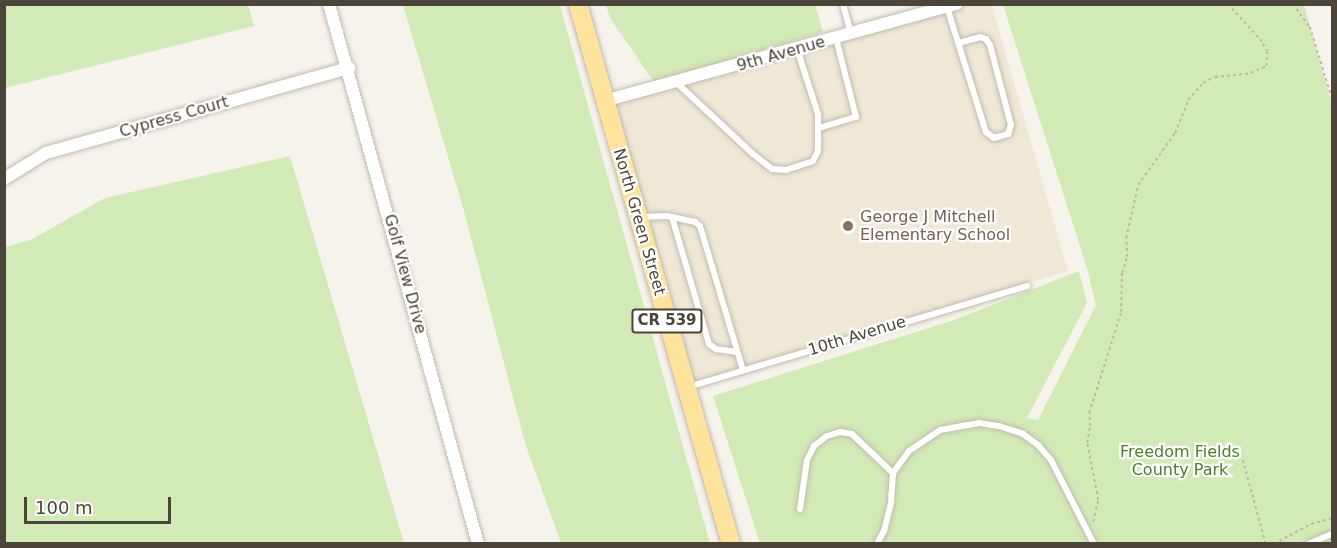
<!DOCTYPE html>
<html>
<head>
<meta charset="utf-8">
<style>
  body { margin:0 }
  #map { position:relative; width:1337px; height:548px; overflow:hidden; background:#f6f3ec; font-family:"DejaVu Sans",sans-serif }
  div>[style] { position:absolute }
  .education>* { inset:0; background:#efe8d6 }
  .green>* { inset:0; background:#d2eab5 }
  .path>* { height:1.5px; margin-top:-0.75px; transform-origin:0; background:repeating-linear-gradient(90deg,#c4b79f 0 3px,transparent 0 6px) }
  .roads { filter:drop-shadow(0 0 2px #c2bbae) drop-shadow(0 0 2px #c2bbae) }
  .lane>* { height:6px; margin:-3px; padding:0 3px; transform-origin:3px; border-radius:3px; background:#fff }
  .street>* { height:12px; margin:-6px; padding:0 6px; transform-origin:6px; border-radius:6px; background:#fff }
  .primary>* { height:18px; margin:-9px; padding:0 9px; transform-origin:9px; border-radius:9px; background:#ffe39c }
  .dots>* { width:16px; height:16px; translate:-50% -50%; box-sizing:border-box; border:3px solid #fff; border-radius:50% }
  span { translate:-50% -50%; white-space:nowrap; text-align:center; line-height:1.15; -webkit-text-stroke:4.5px #fff; paint-order:stroke }
  .shield-label span { padding:2px 4px; background:#fff; border:2px solid; border-radius:4px; -webkit-text-stroke-width:0 }
  .shield-label { font-size:15px; color:#4b4439; font-weight:700 }
  .street-label { font-size:16px; color:#4b4439 }
  .education-label { font-size:16px; color:#785e54 }
  .left { translate:0 -50%; text-align:left }
  .park-label { font-size:16px; color:#4a7f2a }
  .frame { position:absolute; inset:0; border:6px solid #4b4439; pointer-events:none }
  .scale { position:absolute; left:24px; top:497px; width:147px; height:27px; box-sizing:border-box; border:3px solid #4b4439; border-top:0; padding-left:8px; font-size:18px; line-height:21px; white-space:nowrap; color:#4b4439; -webkit-text-stroke:4px #fff; paint-order:stroke }
</style>
</head>
<body>
<div id="map">
  <div class="education">
    <div style="clip-path:polygon(957px 5px,992px 5px,1068px 271px,686px 385px,604px 101px)"></div>
  </div>
  <div class="green">
    <div style="clip-path:polygon(5px 4px,248px 5px,254px 26px,5px 88px)"></div>
    <div style="clip-path:polygon(403px 5px,560px 5px,710px 543px,561px 543px,525px 443px,464px 211px)"></div>
    <div style="clip-path:polygon(606px 5px,815px 5px,823px 32px,654px 82px,610px 18px)"></div>
    <div style="clip-path:polygon(1003px 5px,1304px 5px,1332px 105px,1332px 543px,760px 543px,713px 396px,954px 320px,1079px 271px,1087px 303px,1027px 418px,1038px 420px,1096px 305px,1087px 268px)"></div>
    <div style="clip-path:polygon(290px 156px,404px 543px,5px 543px,5px 247px,30px 240px,105px 198px)"></div>
  </div>
  <div class="path">
    <div style="left:992px;top:4px;width:6px"></div>
    <div style="left:1293px;top:4px;width:29px;rotate:54deg"></div>
    <div style="left:1310px;top:27px;width:74px;rotate:72.8deg"></div>
    <div style="left:1243px;top:460px;width:87px;rotate:74.7deg"></div>
    <div style="left:1093px;top:522px;width:23px;rotate:-77deg"></div>
    <div style="left:1098px;top:500px;width:58px;rotate:-100.9deg"></div>
    <div style="left:1087px;top:443px;width:17px;rotate:-80deg"></div>
    <div style="left:1090px;top:426px;width:13px;rotate:-94deg"></div>
    <div style="left:1089px;top:413px;width:106px;rotate:-72.4deg"></div>
    <div style="left:1121px;top:312px;width:39px;rotate:-89deg"></div>
    <div style="left:1122px;top:273px;width:17px;rotate:-73deg"></div>
    <div style="left:1127px;top:257px;width:19px;rotate:-93deg"></div>
    <div style="left:1126px;top:238px;width:54px;rotate:-77.2deg"></div>
    <div style="left:1138px;top:185px;width:64px;rotate:-54.6deg"></div>
    <div style="left:1175px;top:133px;width:35px;rotate:-68deg"></div>
    <div style="left:1188px;top:100px;width:23px;rotate:-49deg"></div>
    <div style="left:1203px;top:83px;width:13px;rotate:-27deg"></div>
    <div style="left:1215px;top:77px;width:36px;rotate:-6deg"></div>
    <div style="left:1251px;top:73px;width:17px;rotate:-25deg"></div>
    <div style="left:1266px;top:66px;width:14px;rotate:-86deg"></div>
    <div style="left:1267px;top:52px;width:11px;rotate:-117deg"></div>
    <div style="left:1262px;top:42px;width:52px;rotate:-132.6deg"></div>
    <div style="left:1274px;top:544px;width:42px;rotate:-28.4deg"></div>
    <div style="left:1311px;top:524px;width:22px;rotate:-16deg"></div>
  </div>
  <div class="roads">
    <div class="lane">
      <div style="left:843px;top:4px;width:30px;rotate:75deg"></div>
      <div style="left:947px;top:7px;width:131px;rotate:72.7deg"></div>
      <div style="left:986px;top:132px;width:10px;rotate:37deg"></div>
      <div style="left:994px;top:138px;width:15px;rotate:-16deg"></div>
      <div style="left:1008px;top:134px;width:9px;rotate:-72deg"></div>
      <div style="left:1011px;top:125px;width:83px;rotate:-104.7deg"></div>
      <div style="left:990px;top:45px;width:7px;rotate:-124deg"></div>
      <div style="left:986px;top:39px;width:6px;rotate:-162deg"></div>
      <div style="left:980px;top:37px;width:22px;rotate:164deg"></div>
      <div style="left:677px;top:83px;width:104px;rotate:43.1deg"></div>
      <div style="left:753px;top:154px;width:24px;rotate:38deg"></div>
      <div style="left:772px;top:169px;width:14px;rotate:4deg"></div>
      <div style="left:786px;top:170px;width:28px;rotate:-18deg"></div>
      <div style="left:813px;top:161px;width:11px;rotate:-63deg"></div>
      <div style="left:818px;top:151px;width:37px;rotate:-90deg"></div>
      <div style="left:818px;top:114px;width:68px;rotate:-107.9deg"></div>
      <div style="left:819px;top:128px;width:39px;rotate:-17deg"></div>
      <div style="left:856px;top:117px;width:81px;rotate:-104.2deg"></div>
      <div style="left:640px;top:217px;width:27px;rotate:-2deg"></div>
      <div style="left:667px;top:216px;width:29px;rotate:12deg"></div>
      <div style="left:695px;top:222px;width:6px;rotate:39deg"></div>
      <div style="left:700px;top:226px;width:150px;rotate:73.4deg"></div>
      <div style="left:672px;top:217px;width:132px;rotate:73.8deg"></div>
      <div style="left:709px;top:344px;width:9px;rotate:36deg"></div>
      <div style="left:716px;top:349px;width:21px;rotate:8deg"></div>
      <div style="left:688px;top:387px;width:354px;rotate:-16.6deg"></div>
      <div style="left:800px;top:509px;width:49px;rotate:-81.9deg"></div>
      <div style="left:807px;top:460px;width:16px;rotate:-63deg"></div>
      <div style="left:814px;top:446px;width:16px;rotate:-38deg"></div>
      <div style="left:827px;top:436px;width:14px;rotate:-17deg"></div>
      <div style="left:840px;top:432px;width:12px;rotate:9deg"></div>
      <div style="left:852px;top:434px;width:57px;rotate:43.6deg"></div>
      <div style="left:877px;top:544px;width:15px;rotate:-62deg"></div>
      <div style="left:884px;top:531px;width:30px;rotate:-76deg"></div>
      <div style="left:891px;top:502px;width:29px;rotate:-86deg"></div>
      <div style="left:893px;top:473px;width:27px;rotate:-54deg"></div>
      <div style="left:909px;top:451px;width:37px;rotate:-34deg"></div>
      <div style="left:940px;top:430px;width:40px;rotate:-10deg"></div>
      <div style="left:979px;top:423px;width:20px;rotate:9deg"></div>
      <div style="left:999px;top:426px;width:25px;rotate:18deg"></div>
      <div style="left:1023px;top:434px;width:19px;rotate:36deg"></div>
      <div style="left:1038px;top:445px;width:20px;rotate:49deg"></div>
      <div style="left:1051px;top:460px;width:94px;rotate:62.9deg"></div>
      <div style="left:1308px;top:544px;width:26px;rotate:-23deg"></div>
    </div>
    <div class="street">
      <div style="left:329px;top:4px;width:560px;rotate:74.57deg"></div>
      <div style="left:604px;top:101px;width:366px;rotate:-15.4deg"></div>
      <div style="left:4px;top:179px;width:49px;rotate:-31.8deg"></div>
      <div style="left:46px;top:153px;width:315px;rotate:-15.7deg"></div>
    </div>
    <div class="primary">
      <div style="left:578px;top:4px;width:561px;rotate:74.18deg"></div>
    </div>
  </div>
  <div class="dots">
    <div style="left:848px;top:226px;background:#8d6e63"></div>
  </div>
  <div class="shield-label">
    <span style="left:667px;top:321px">CR 539</span>
  </div>
  <div class="street-label">
    <span style="left:781px;top:54px;rotate:-16deg">9th Avenue</span>
    <span style="left:174px;top:117px;rotate:-16deg">Cypress Court</span>
    <span style="left:639px;top:222px;rotate:74deg">North Green Street</span>
    <span style="left:405px;top:274px;rotate:75deg">Golf View Drive</span>
    <span style="left:857px;top:336px;rotate:-17deg">10th Avenue</span>
  </div>
  <div class="education-label">
    <span class="left" style="left:860px;top:226px">George J Mitchell<br>Elementary School</span>
  </div>
  <div class="park-label">
    <span style="left:1180px;top:461px">Freedom Fields<br>County Park</span>
  </div>
  <div class="frame"></div>
  <div class="scale">100 m</div>
</div>
</body>
</html>
